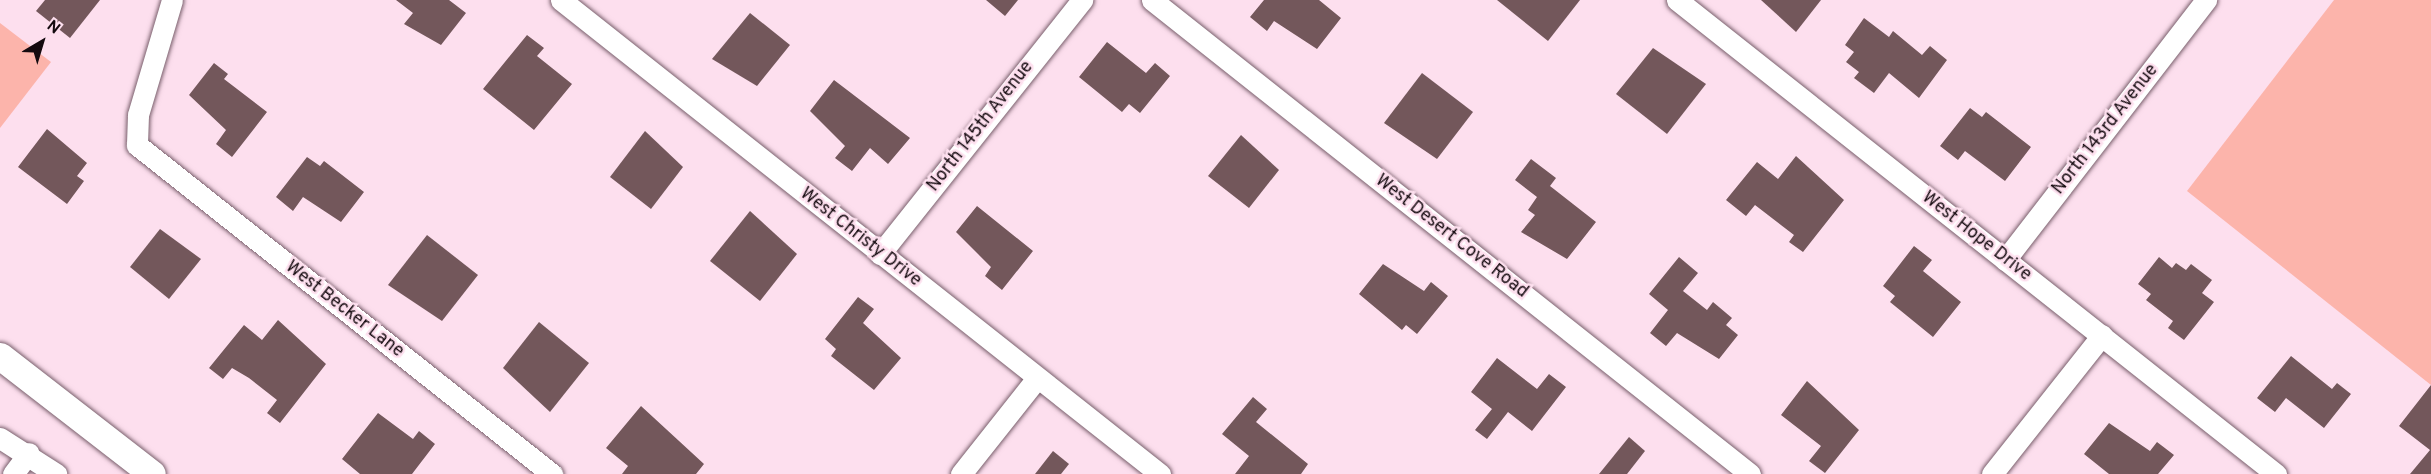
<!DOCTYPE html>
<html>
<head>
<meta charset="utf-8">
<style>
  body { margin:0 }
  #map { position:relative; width:2431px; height:474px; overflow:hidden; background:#fddfee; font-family:Overpass,sans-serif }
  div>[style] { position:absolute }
  .green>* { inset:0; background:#fcb4ab }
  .building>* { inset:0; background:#73575b }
  .roads { filter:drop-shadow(0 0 2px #795f6c) drop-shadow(0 0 2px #795f6c) }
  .minor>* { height:21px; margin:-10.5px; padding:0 10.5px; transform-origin:10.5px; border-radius:10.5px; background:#fff }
  .major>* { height:27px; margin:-13.5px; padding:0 13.5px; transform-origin:13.5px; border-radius:13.5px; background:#fff }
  span { translate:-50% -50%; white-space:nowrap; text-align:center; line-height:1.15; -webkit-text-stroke:5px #fddfee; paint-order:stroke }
  .street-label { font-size:18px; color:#140a0f }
  .north { position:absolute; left:12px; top:12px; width:60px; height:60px; -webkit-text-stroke:4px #fddfee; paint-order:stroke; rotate:38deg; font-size:16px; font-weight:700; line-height:24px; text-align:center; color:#140a0f }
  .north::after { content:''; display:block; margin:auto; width:21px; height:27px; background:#140a0f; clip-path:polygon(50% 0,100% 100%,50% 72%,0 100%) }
</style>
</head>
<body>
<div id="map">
  <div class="green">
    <div style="clip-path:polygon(2334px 0,2431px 0,2431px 385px,2187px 191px)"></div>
    <div style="clip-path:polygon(0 23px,51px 62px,0 128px)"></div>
  </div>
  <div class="building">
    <div style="clip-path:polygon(45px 0,100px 0,70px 38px,36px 11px)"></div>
    <div style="clip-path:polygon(396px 0,449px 0,466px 13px,441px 45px,404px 24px,413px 13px)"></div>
    <div style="clip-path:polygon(986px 0,1018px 0,1005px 16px)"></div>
    <div style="clip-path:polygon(1264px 0,1319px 0,1341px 18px,1317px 49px,1274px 21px,1267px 31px,1250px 17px)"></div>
    <div style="clip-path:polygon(1497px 0,1580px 0,1548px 41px)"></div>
    <div style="clip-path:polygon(1761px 0,1821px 0,1796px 32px)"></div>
    <div style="clip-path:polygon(750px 13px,790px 45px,757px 86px,712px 59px)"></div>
    <div style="clip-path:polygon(1864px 18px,1889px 37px,1893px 31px,1922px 55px,1930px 46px,1947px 60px,1919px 98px,1889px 73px,1874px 93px,1854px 78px,1859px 72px,1846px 62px,1854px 52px,1845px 45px)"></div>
    <div style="clip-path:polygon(527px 35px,544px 48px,537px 56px,572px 84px,534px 130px,483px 89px)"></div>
    <div style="clip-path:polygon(1107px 42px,1146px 73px,1155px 63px,1170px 76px,1140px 113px,1129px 104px,1122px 112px,1079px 77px)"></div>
    <div style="clip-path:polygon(1653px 48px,1706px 84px,1667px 134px,1616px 94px)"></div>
    <div style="clip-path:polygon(214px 63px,228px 74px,224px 79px,267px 112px,232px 157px,216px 144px,226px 130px,189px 95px)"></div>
    <div style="clip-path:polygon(1422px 73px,1473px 112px,1437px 159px,1384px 123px)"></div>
    <div style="clip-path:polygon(834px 80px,910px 138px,888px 164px,870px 148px,852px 171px,835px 158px,845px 146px,810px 111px)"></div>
    <div style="clip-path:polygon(1970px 108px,1982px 117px,1986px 112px,2031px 147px,2005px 181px,1965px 151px,1958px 160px,1940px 146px)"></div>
    <div style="clip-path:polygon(47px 129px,87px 163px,77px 176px,84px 181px,67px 204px,18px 167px)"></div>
    <div style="clip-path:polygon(645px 131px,683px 167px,651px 209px,610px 177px)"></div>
    <div style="clip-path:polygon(1241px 135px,1279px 170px,1249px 208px,1208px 176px)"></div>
    <div style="clip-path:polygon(1796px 156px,1844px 200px,1803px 252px,1789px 242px,1794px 235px,1755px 205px,1746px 216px,1726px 200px,1757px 162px,1778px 179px)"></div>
    <div style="clip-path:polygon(307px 157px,320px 166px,324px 161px,364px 192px,341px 222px,303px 197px,293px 211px,276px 197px)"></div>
    <div style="clip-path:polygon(1531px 159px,1556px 178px,1550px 186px,1596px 222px,1567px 259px,1521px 232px,1535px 215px,1528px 210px,1537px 197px,1515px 180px)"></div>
    <div style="clip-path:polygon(977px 206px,1033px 251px,1002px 290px,985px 276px,991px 267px,956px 232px)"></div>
    <div style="clip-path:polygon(750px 211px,797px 254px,760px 301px,710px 261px)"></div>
    <div style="clip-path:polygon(160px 229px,201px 259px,169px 299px,130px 267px)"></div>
    <div style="clip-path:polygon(427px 235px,478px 275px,442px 321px,388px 285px)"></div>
    <div style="clip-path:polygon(1914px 246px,1932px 260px,1923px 271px,1961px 302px,1933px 337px,1890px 302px,1895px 296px,1883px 286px)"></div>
    <div style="clip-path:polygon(1679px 257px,1698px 273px,1683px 291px,1707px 310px,1713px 302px,1732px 318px,1726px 325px,1738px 335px,1719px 359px,1677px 333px,1666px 346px,1650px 333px,1668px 310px,1649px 294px)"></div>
    <div style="clip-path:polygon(2159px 257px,2172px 268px,2176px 263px,2186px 270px,2191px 264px,2212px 280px,2202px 293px,2214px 302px,2184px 340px,2168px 328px,2173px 321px,2146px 300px,2151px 294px,2138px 284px)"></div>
    <div style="clip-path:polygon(1383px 264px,1424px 291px,1431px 282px,1448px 296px,1417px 334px,1406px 325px,1402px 330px,1359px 294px)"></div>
    <div style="clip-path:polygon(858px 297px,874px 309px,863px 323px,901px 358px,874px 390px,831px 356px,836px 349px,825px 339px)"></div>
    <div style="clip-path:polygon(278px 320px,326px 364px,280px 423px,267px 413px,277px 400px,249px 378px,232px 368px,223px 379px,209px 368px,244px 325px,262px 340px)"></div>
    <div style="clip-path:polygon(539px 322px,589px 363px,550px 412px,503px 368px)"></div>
    <div style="clip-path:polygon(2291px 356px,2332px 389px,2337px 383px,2351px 394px,2324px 428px,2286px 398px,2275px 412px,2257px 398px)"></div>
    <div style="clip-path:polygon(1497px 358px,1537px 389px,1549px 374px,1566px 387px,1532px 431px,1508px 412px,1487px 439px,1475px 430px,1492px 409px,1471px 392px)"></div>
    <div style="clip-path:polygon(1807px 381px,1859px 430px,1825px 473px,1809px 461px,1821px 446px,1781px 415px)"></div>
    <div style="clip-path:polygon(2431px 385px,2431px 474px,2410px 474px,2430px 450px,2399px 426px)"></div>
    <div style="clip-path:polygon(1253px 397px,1267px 409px,1256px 422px,1308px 464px,1301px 474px,1235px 474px,1249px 456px,1222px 434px)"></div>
    <div style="clip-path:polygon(641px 406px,704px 464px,696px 474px,622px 474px,628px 466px,606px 448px)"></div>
    <div style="clip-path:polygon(378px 413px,413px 439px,419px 431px,435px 444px,412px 474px,360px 474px,342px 459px)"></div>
    <div style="clip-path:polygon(2109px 423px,2150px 451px,2157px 442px,2174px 455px,2158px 474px,2109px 474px,2084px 454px)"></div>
    <div style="clip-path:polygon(1629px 437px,1645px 451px,1627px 474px,1599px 474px)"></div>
    <div style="clip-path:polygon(1053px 451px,1069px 464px,1061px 474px,1035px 474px)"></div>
  </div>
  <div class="roads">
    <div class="minor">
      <div style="left:172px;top:0;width:120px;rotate:106.5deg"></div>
      <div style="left:138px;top:115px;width:30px;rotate:92deg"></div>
      <div style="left:137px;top:145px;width:530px;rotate:38.41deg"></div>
      <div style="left:561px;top:0;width:764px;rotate:38.36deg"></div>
      <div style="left:1152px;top:0;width:763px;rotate:38.4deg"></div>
      <div style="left:1677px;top:0;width:764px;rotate:38.36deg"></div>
      <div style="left:880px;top:254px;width:325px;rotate:-51.5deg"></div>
      <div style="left:2005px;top:260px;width:329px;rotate:-52.3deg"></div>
      <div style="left:0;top:438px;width:67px;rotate:32.7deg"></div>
      <div style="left:13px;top:474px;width:26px;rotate:-53deg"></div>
      <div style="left:961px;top:474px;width:122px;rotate:-51.6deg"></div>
      <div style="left:1992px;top:474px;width:177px;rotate:-51.6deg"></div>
    </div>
    <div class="major">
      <div style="left:0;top:356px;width:192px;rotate:37.8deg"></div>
    </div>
  </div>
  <div class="street-label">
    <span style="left:981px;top:127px;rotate:-52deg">North 145th Avenue</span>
    <span style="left:2106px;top:130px;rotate:-52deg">North 143rd Avenue</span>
    <span style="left:1451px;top:237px;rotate:38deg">West Desert Cove Road</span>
    <span style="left:1976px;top:237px;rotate:38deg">West Hope Drive</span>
    <span style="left:860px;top:238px;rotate:38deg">West Christy Drive</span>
    <span style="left:344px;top:310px;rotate:38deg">West Becker Lane</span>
  </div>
  <div class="north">N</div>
</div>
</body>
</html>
